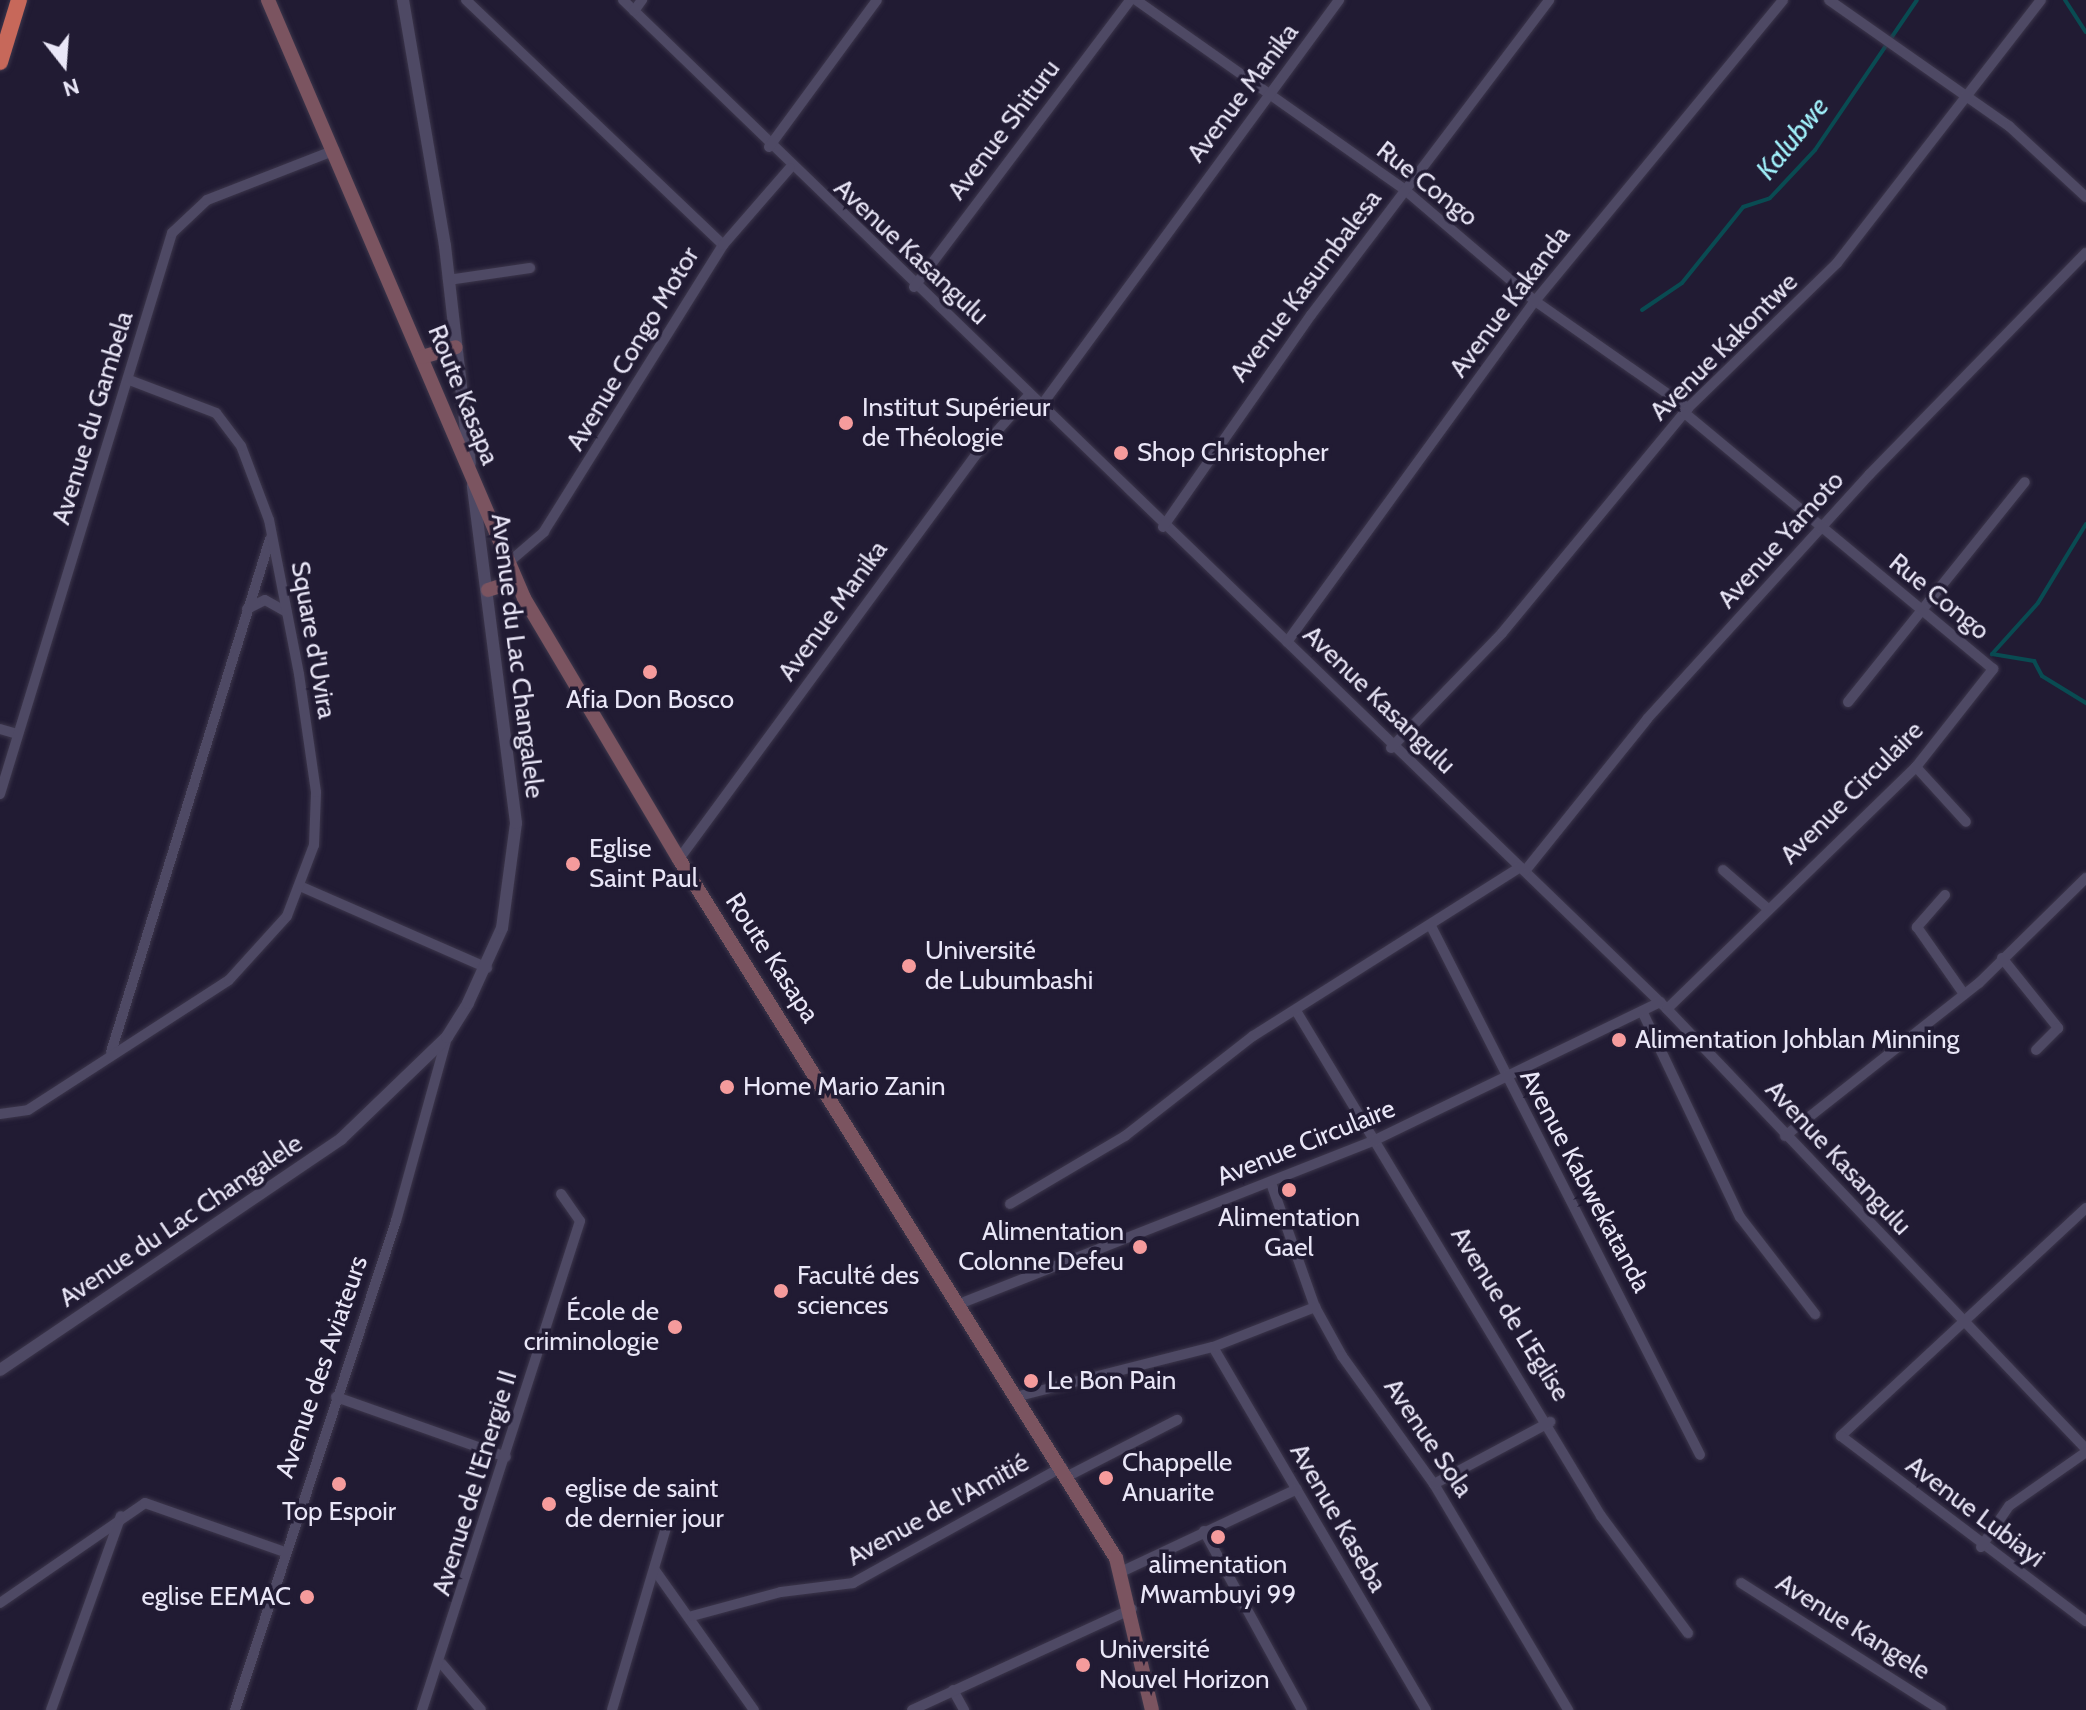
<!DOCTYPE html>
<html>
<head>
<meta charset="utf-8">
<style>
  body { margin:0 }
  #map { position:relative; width:2086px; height:1710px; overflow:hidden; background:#211b33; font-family:Cabin,sans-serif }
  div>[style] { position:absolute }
  .stream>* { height:4px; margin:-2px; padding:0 2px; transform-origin:2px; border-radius:2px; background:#094b52 }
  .roads { filter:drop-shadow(0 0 2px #3c364b) drop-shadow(0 0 2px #3c364b) }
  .minor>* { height:10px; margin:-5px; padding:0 5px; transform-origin:5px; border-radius:5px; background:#4e4964 }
  .tertiary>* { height:12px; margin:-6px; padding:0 6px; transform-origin:6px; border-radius:6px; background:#4e4964 }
  .secondary>* { height:14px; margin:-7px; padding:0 7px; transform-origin:7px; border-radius:7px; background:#7b5460 }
  .trunk>* { height:16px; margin:-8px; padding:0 8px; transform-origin:8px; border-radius:8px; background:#c7685a }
  .dots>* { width:22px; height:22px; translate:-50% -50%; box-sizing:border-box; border:4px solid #211b33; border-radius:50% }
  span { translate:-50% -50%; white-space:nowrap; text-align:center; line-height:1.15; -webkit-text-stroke:7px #211b33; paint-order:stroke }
  .street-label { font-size:26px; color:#e9e6f7 }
  .poi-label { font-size:26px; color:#e9e6f7 }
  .left { translate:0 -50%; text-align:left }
  .right { translate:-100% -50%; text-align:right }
  .water-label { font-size:28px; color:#a1f1fb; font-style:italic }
  .north { position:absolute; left:24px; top:24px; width:80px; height:80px; -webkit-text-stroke:6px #211b33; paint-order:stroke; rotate:163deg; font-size:22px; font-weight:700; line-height:32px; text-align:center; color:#e9e6f7 }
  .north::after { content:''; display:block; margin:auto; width:28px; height:36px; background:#e9e6f7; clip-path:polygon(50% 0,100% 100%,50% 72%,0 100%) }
</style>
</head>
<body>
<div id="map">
  <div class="stream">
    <div style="left:2065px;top:0;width:38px;rotate:57deg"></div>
    <div style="left:1642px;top:310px;width:48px;rotate:-34deg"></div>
    <div style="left:1682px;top:283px;width:97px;rotate:-51.2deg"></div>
    <div style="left:1743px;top:207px;width:28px;rotate:-18deg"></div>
    <div style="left:1770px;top:198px;width:66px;rotate:-46.8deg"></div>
    <div style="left:1815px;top:150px;width:181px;rotate:-55.8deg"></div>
    <div style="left:2086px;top:524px;width:92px;rotate:121.3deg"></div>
    <div style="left:2038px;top:603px;width:69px;rotate:132deg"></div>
    <div style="left:1992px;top:654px;width:43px;rotate:9.5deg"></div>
    <div style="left:2034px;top:661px;width:17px;rotate:62deg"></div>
    <div style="left:2042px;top:676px;width:52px;rotate:31.5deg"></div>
  </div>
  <div class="roads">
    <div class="minor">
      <div style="left:466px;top:0;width:355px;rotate:43.6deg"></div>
      <div style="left:723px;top:245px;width:338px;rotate:122deg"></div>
      <div style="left:544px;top:532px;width:48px;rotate:139.3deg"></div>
      <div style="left:623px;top:0;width:1452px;rotate:44.02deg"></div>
      <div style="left:1667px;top:1009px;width:608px;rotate:46.4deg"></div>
      <div style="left:1136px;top:0;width:329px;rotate:35.2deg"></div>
      <div style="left:1405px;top:190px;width:171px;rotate:40.5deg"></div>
      <div style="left:1535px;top:301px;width:187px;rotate:35deg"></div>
      <div style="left:1829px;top:0;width:220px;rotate:35deg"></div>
      <div style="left:2009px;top:126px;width:105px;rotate:42.7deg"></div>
      <div style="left:634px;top:11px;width:14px;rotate:-54deg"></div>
      <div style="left:769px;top:147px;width:182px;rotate:-53.7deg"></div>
      <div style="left:723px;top:245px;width:102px;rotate:-49deg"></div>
      <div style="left:448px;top:280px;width:83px;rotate:-8.3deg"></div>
      <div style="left:914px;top:287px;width:359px;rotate:-53deg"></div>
      <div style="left:1041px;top:406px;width:504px;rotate:-53.72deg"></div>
      <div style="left:1163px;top:527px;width:259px;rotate:-55.1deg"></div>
      <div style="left:1311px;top:315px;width:395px;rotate:-52.9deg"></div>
      <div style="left:247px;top:609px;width:20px;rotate:-27deg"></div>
      <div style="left:265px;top:600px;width:25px;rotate:29deg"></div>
      <div style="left:1287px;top:642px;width:422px;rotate:-54deg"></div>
      <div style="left:1535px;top:301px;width:390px;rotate:-50.5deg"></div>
      <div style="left:1848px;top:702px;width:282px;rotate:-51.2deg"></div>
      <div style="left:0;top:729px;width:18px;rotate:16deg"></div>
      <div style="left:1391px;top:748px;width:160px;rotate:-46deg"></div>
      <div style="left:1502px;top:633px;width:292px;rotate:-50.4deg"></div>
      <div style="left:1688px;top:408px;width:208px;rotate:-44.2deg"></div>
      <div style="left:1837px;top:263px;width:333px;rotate:-52.2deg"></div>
      <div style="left:1916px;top:767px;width:74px;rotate:47.7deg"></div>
      <div style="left:0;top:794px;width:587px;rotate:-72.95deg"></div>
      <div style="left:172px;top:233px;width:48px;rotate:-43.3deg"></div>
      <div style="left:207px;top:200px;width:137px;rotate:-21.3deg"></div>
      <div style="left:679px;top:859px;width:500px;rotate:-53.7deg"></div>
      <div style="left:975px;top:456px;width:83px;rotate:-48.4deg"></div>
      <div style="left:1723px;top:870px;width:58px;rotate:40.8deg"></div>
      <div style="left:1525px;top:871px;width:195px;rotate:-51.2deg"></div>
      <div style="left:1647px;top:719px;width:331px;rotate:-47.7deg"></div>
      <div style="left:1870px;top:474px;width:309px;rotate:-45.7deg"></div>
      <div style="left:302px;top:887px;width:202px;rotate:23.6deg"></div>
      <div style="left:1945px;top:895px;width:43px;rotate:131.2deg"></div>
      <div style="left:1917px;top:927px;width:82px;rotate:55deg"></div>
      <div style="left:1432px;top:928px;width:591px;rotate:63.04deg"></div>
      <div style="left:2002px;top:958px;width:90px;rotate:51.3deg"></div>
      <div style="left:2058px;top:1028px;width:31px;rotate:135deg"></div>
      <div style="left:1667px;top:1009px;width:347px;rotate:-44.2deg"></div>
      <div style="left:1916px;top:767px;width:125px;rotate:-51.8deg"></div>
      <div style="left:1993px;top:669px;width:400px;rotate:-140.3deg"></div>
      <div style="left:1643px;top:1013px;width:226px;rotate:64.6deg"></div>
      <div style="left:1740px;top:1217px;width:123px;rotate:52.3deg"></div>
      <div style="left:1298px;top:1014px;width:586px;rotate:58.89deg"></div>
      <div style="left:1601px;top:1516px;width:146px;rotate:53.4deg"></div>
      <div style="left:111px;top:1052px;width:537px;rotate:-72.78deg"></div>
      <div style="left:0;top:1114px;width:28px;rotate:-8deg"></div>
      <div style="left:28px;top:1110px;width:239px;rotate:-32.9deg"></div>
      <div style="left:229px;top:980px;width:86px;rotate:-47.8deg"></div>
      <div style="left:287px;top:916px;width:76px;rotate:-69.2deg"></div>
      <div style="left:314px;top:845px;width:53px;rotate:-87.8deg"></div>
      <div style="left:316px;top:792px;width:119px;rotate:-98.2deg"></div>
      <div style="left:299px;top:674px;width:157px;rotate:-101deg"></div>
      <div style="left:269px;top:520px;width:79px;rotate:-110.7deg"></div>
      <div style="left:241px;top:446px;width:41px;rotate:-127.1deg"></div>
      <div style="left:216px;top:413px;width:93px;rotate:-159.2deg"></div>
      <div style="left:1785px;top:1136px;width:247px;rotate:-38.3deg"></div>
      <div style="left:1979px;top:983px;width:150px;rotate:-44.5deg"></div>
      <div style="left:1271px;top:1183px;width:132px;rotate:70.5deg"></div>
      <div style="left:1315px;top:1307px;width:56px;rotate:61.1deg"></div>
      <div style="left:1342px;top:1356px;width:158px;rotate:54.3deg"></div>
      <div style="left:1434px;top:1484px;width:263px;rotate:59.3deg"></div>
      <div style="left:1010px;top:1204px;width:134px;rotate:-30.6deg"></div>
      <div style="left:1125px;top:1136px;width:162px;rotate:-38deg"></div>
      <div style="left:1253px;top:1036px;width:316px;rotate:-32.3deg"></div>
      <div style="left:2086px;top:1208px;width:335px;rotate:137.1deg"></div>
      <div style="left:1841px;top:1436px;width:307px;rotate:37.1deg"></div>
      <div style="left:959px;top:1304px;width:447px;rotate:-21.5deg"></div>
      <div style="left:1375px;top:1140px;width:317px;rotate:-25.8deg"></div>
      <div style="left:1213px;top:1347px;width:421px;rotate:59.6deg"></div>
      <div style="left:1019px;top:1396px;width:200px;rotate:-14.2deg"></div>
      <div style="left:1213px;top:1347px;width:110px;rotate:-21.4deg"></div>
      <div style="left:336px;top:1397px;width:180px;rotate:19.4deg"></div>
      <div style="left:1068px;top:1476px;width:123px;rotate:-27.2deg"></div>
      <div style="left:1434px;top:1484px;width:132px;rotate:-28.1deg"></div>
      <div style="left:1204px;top:1531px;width:204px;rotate:61.3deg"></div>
      <div style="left:1981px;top:1547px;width:50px;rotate:-55.7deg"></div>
      <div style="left:2009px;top:1506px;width:94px;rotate:-35deg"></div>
      <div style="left:654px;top:1569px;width:173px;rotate:54.7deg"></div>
      <div style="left:1123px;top:1571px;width:192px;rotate:-25.2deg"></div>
      <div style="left:1741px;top:1583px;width:237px;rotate:32.4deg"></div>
      <div style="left:0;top:1603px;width:176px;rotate:-34.6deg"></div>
      <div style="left:145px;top:1503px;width:145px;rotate:19.3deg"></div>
      <div style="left:692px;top:1616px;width:92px;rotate:-15.1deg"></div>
      <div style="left:781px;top:1592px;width:73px;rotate:-7.1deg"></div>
      <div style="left:853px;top:1583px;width:239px;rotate:-29deg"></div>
      <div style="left:442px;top:1664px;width:60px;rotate:49.7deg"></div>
      <div style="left:953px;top:1690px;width:23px;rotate:61deg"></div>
      <div style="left:51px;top:1710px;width:206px;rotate:-70.2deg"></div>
      <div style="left:235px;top:1710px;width:515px;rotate:-71.78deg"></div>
      <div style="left:396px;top:1221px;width:191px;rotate:-74.5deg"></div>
      <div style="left:422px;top:1710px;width:514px;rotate:-72.09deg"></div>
      <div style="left:580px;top:1221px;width:33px;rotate:-125deg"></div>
      <div style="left:612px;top:1710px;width:201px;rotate:-73.5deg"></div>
      <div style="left:912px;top:1710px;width:242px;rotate:-24.7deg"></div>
    </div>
    <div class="tertiary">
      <div style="left:403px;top:0;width:250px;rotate:80.3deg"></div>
      <div style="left:445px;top:246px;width:219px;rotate:83.5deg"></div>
      <div style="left:0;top:1370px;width:412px;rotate:-34.1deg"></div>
      <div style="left:341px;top:1139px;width:147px;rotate:-43.9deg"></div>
      <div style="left:447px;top:1037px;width:40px;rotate:-58deg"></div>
      <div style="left:468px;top:1003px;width:82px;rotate:-65.6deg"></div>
      <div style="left:502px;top:928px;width:106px;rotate:-82.4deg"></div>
      <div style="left:516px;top:823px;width:340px;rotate:-97.3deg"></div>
    </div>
    <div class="secondary">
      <div style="left:268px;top:0;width:650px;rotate:66.82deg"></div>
      <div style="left:524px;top:598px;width:304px;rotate:59.3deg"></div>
      <div style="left:679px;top:859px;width:824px;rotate:57.99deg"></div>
      <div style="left:1116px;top:1558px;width:156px;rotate:76.7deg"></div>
      <div style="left:422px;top:357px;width:35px;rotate:-16deg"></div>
      <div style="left:488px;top:590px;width:29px;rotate:-18deg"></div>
    </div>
    <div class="trunk">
      <div style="left:0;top:62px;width:65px;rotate:-73deg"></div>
    </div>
  </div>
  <div class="dots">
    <div style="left:846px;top:423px;background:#f59b9c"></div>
    <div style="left:1121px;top:453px;background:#f59b9c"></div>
    <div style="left:650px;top:672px;background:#f59b9c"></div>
    <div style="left:573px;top:864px;background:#f59b9c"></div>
    <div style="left:909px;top:966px;background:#f59b9c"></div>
    <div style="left:1619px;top:1040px;background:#f59b9c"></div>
    <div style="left:727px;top:1087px;background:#f59b9c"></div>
    <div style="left:1289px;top:1190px;background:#f59b9c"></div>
    <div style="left:1140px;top:1247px;background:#f59b9c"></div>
    <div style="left:781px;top:1291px;background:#f59b9c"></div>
    <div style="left:675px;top:1327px;background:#f59b9c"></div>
    <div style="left:1031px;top:1381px;background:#f59b9c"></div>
    <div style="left:1106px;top:1478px;background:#f59b9c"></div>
    <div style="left:339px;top:1484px;background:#f59b9c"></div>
    <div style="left:549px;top:1504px;background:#f59b9c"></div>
    <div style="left:1218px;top:1537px;background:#f59b9c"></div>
    <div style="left:307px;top:1597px;background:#f59b9c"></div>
    <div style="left:1083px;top:1665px;background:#f59b9c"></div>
  </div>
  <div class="street-label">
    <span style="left:1243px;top:93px;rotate:-53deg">Avenue Manika</span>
    <span style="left:1004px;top:130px;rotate:-53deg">Avenue Shituru</span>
    <span style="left:1427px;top:184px;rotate:38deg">Rue Congo</span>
    <span style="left:911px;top:252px;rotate:43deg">Avenue Kasangulu</span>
    <span style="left:1306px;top:286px;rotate:-53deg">Avenue Kasumbalesa</span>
    <span style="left:1510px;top:302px;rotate:-53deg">Avenue Kakanda</span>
    <span style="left:1724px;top:347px;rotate:-45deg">Avenue Kakontwe</span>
    <span style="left:633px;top:349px;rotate:-59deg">Avenue Congo Motor</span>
    <span style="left:463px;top:395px;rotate:68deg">Route Kasapa</span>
    <span style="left:93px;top:418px;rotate:-73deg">Avenue du Gambela</span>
    <span style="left:1781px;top:540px;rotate:-48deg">Avenue Yamoto</span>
    <span style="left:1939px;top:597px;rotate:39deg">Rue Congo</span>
    <span style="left:833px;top:611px;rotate:-54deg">Avenue Manika</span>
    <span style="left:313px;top:640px;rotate:80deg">Square d'Uvira</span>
    <span style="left:517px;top:656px;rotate:83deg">Avenue du Lac Changalele</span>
    <span style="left:1379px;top:700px;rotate:44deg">Avenue Kasangulu</span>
    <span style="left:1852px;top:793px;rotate:-45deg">Avenue Circulaire</span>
    <span style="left:772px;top:958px;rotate:57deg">Route Kasapa</span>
    <span style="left:1306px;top:1143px;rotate:-22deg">Avenue Circulaire</span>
    <span style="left:1838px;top:1158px;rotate:47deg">Avenue Kasangulu</span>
    <span style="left:1585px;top:1181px;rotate:62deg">Avenue Kabwekatanda</span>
    <span style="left:181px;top:1221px;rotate:-34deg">Avenue du Lac Changalele</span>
    <span style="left:1510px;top:1314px;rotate:58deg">Avenue de L'Eglise</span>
    <span style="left:322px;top:1367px;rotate:-71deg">Avenue des Aviateurs</span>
    <span style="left:1428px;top:1438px;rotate:56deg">Avenue Sola</span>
    <span style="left:475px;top:1483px;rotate:-73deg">Avenue de l'Energie II</span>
    <span style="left:938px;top:1510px;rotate:-29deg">Avenue de l'Amitié</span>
    <span style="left:1975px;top:1512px;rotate:37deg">Avenue Lubiayi</span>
    <span style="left:1338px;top:1518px;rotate:60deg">Avenue Kaseba</span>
    <span style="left:1853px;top:1627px;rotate:32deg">Avenue Kangele</span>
  </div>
  <div class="poi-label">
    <span class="left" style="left:862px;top:423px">Institut Supérieur<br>de Théologie</span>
    <span class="left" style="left:1137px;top:453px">Shop Christopher</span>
    <span style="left:650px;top:700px">Afia Don Bosco</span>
    <span class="left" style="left:589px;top:864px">Eglise<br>Saint Paul</span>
    <span class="left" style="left:925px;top:966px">Université<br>de Lubumbashi</span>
    <span class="left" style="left:1635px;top:1040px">Alimentation Johblan Minning</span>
    <span class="left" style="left:743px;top:1087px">Home Mario Zanin</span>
    <span style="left:1289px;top:1233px">Alimentation<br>Gael</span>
    <span class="right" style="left:1124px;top:1247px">Alimentation<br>Colonne Defeu</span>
    <span class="left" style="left:797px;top:1291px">Faculté des<br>sciences</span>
    <span class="right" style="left:659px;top:1327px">École de<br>criminologie</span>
    <span class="left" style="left:1047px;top:1381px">Le Bon Pain</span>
    <span class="left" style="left:1122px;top:1478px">Chappelle<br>Anuarite</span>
    <span class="left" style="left:565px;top:1504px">eglise de saint<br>de dernier jour</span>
    <span style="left:339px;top:1512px">Top Espoir</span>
    <span style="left:1218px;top:1580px">alimentation<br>Mwambuyi 99</span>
    <span class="right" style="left:291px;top:1597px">eglise EEMAC</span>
    <span class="left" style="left:1099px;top:1665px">Université<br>Nouvel Horizon</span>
  </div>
  <div class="water-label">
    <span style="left:1792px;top:138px;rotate:-51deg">Kalubwe</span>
  </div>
  <div class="north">N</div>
</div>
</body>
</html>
